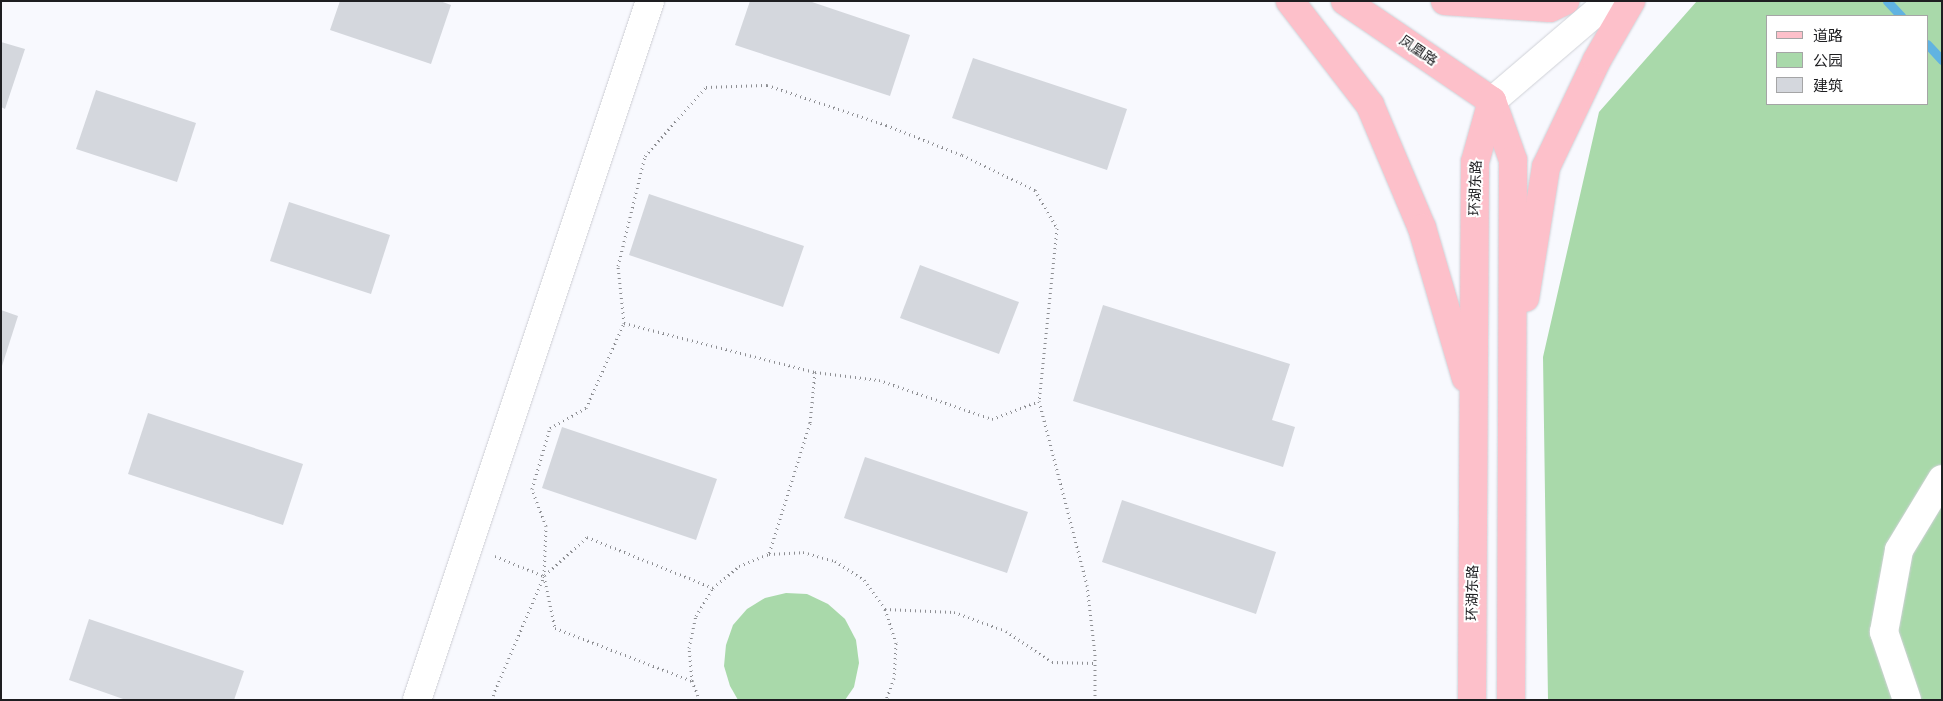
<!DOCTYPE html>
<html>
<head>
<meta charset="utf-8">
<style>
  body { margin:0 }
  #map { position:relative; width:1943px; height:701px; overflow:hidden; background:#f8f9fe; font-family:"Varela Round","Noto Sans SC",sans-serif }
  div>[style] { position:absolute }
  .green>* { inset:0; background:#a9d9aa }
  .stream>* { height:9px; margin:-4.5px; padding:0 4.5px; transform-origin:4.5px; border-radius:4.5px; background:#61b3e1 }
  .building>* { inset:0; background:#d4d7dd }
  .path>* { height:3px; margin-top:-1.5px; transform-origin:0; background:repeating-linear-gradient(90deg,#8e8f93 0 1px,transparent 0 5px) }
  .roads { filter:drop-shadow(0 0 1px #cfd1d7) drop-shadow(0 0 1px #cfd1d7) }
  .minor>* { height:28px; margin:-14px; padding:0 14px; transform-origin:14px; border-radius:14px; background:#fff }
  .major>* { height:28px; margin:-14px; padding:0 14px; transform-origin:14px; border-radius:14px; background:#fdc0ca }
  span { translate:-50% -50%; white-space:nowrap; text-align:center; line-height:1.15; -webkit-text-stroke:4px #fff; paint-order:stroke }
  .street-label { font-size:14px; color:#1e1e21 }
  .frame { position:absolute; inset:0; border:2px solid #1e1e21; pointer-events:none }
  .legend { position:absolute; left:1766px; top:15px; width:162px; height:90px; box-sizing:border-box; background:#fff; border:1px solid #a5a5a6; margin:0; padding:6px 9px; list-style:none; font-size:15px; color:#1e1e21 }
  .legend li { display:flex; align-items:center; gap:10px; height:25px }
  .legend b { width:25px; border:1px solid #a5a5a6 }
</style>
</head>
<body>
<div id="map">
  <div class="green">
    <div style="clip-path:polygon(evenodd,1697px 1px,1942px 1px,1942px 700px,1548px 700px,1543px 357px,1599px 112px,1697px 1px,1767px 16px,1927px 16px,1927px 104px,1767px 104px,1767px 16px)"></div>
    <div style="clip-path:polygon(786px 593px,807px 594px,828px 604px,845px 619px,856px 640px,859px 663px,854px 687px,845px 700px,738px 700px,730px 686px,724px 666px,726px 645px,733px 625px,747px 609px,765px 598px)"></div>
  </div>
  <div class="stream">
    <div style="left:1887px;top:1px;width:21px;rotate:47deg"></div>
    <div style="left:1927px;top:44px;width:22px;rotate:47deg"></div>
  </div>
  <div class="building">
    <div style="clip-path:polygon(340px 1px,440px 1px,451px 5px,431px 64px,330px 30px)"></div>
    <div style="clip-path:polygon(750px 1px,809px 1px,910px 35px,890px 96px,735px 45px)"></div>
    <div style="clip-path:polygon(1px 42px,25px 49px,5px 109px,1px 107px)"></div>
    <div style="clip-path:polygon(973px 58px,1127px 109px,1107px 170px,952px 118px)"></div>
    <div style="clip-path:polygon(96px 90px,196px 123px,177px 182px,76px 149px)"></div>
    <div style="clip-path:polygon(649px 194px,804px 246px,783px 307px,629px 255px)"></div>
    <div style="clip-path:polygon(289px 202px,390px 235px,371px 294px,270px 261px)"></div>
    <div style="clip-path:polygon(920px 265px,1019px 302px,999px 354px,900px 318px)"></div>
    <div style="clip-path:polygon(1103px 305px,1290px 364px,1272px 420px,1295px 427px,1283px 467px,1073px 401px)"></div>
    <div style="clip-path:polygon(1px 310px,18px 316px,2px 366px,1px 365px)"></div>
    <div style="clip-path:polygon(148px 413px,303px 464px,283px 525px,128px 474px)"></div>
    <div style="clip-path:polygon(562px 427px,717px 479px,696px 540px,542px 488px)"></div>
    <div style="clip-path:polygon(865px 457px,1028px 512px,1007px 573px,844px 518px)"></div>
    <div style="clip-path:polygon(1122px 500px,1276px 552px,1256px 614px,1102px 562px)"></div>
    <div style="clip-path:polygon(89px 619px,244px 671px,234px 700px,126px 700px,69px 680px)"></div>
  </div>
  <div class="path">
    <div style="left:624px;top:323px;width:197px;rotate:14.4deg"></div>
    <div style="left:815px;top:372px;width:51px;rotate:95.6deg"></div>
    <div style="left:810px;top:423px;width:137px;rotate:107.4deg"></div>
    <div style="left:815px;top:372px;width:64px;rotate:7.1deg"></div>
    <div style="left:879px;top:380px;width:120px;rotate:19deg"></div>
    <div style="left:992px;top:419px;width:50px;rotate:-21deg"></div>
    <div style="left:495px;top:556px;width:53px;rotate:22.2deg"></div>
    <div style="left:544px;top:576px;width:53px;rotate:78.1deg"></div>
    <div style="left:555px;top:628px;width:147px;rotate:21.1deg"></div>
    <div style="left:545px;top:575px;width:57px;rotate:-42.1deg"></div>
    <div style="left:587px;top:537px;width:136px;rotate:22deg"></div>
    <div style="left:885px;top:609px;width:69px;rotate:2.5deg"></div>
    <div style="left:954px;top:612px;width:55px;rotate:20.1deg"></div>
    <div style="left:1006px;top:631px;width:55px;rotate:34deg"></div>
    <div style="left:1052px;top:662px;width:43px;rotate:1.3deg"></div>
    <div style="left:491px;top:700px;width:135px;rotate:-66.9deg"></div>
    <div style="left:544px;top:576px;width:50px;rotate:-87.7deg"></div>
    <div style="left:546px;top:526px;width:40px;rotate:-111deg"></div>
    <div style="left:532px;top:489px;width:64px;rotate:-73.6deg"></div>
    <div style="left:550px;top:428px;width:41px;rotate:-29.1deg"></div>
    <div style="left:586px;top:408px;width:93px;rotate:-65.9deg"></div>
    <div style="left:624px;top:323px;width:57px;rotate:-96deg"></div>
    <div style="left:618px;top:266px;width:113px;rotate:-76.2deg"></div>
    <div style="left:645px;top:156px;width:92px;rotate:-48.5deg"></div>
    <div style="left:706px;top:87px;width:61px;rotate:-1.9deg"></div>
    <div style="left:767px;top:85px;width:126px;rotate:18.6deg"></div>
    <div style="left:886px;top:125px;width:82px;rotate:21.5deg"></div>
    <div style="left:962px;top:155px;width:81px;rotate:25.6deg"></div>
    <div style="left:1035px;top:190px;width:44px;rotate:59.9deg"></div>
    <div style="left:1057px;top:228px;width:174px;rotate:95.9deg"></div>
    <div style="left:1039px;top:401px;width:190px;rotate:75.4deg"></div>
    <div style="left:1087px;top:585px;width:69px;rotate:83.4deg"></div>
    <div style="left:1095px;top:654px;width:46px;rotate:90deg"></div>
    <div style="left:700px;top:700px;width:21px;rotate:-113deg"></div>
    <div style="left:692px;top:681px;width:33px;rotate:-95deg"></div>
    <div style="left:689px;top:648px;width:33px;rotate:-78deg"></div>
    <div style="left:696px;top:616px;width:33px;rotate:-59deg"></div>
    <div style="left:713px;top:588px;width:34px;rotate:-40deg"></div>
    <div style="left:739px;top:566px;width:32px;rotate:-22deg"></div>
    <div style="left:769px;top:554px;width:34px;rotate:-3deg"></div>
    <div style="left:803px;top:552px;width:33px;rotate:16deg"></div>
    <div style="left:835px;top:561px;width:35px;rotate:33deg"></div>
    <div style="left:864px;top:580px;width:36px;rotate:54deg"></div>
    <div style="left:885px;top:609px;width:36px;rotate:72deg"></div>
    <div style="left:896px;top:643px;width:35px;rotate:93deg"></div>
    <div style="left:894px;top:678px;width:23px;rotate:110deg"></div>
  </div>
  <div class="roads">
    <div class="minor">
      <div style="left:1492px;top:101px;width:154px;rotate:-40.5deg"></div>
      <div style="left:417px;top:700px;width:737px;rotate:-71.57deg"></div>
      <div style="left:1907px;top:700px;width:72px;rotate:-108.7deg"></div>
      <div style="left:1884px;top:632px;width:83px;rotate:-79.6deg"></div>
      <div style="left:1899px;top:550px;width:83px;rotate:-58.8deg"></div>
    </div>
    <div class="major">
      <div style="left:1290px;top:1px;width:131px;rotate:52.4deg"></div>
      <div style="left:1370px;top:105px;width:134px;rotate:67.1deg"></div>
      <div style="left:1422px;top:228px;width:156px;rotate:73.7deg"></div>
      <div style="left:1345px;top:1px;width:178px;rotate:34.2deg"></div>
      <div style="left:1445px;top:1px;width:105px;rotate:3.8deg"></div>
      <div style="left:1550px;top:8px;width:17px;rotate:-25deg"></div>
      <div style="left:1492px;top:101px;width:63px;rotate:70.4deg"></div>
      <div style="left:1513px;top:160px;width:540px;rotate:90.21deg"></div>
      <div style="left:1525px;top:298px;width:133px;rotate:-80.9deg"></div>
      <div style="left:1546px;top:167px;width:119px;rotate:-64.5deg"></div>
      <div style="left:1597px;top:60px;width:68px;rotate:-60deg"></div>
      <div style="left:1472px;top:700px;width:538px;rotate:-89.68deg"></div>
      <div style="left:1475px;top:162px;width:63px;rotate:-74.4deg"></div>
    </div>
  </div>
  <div class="street-label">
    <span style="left:1418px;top:51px;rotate:34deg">凤凰路</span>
    <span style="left:1476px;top:188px;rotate:-88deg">环湖东路</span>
    <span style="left:1473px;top:593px;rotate:-89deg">环湖东路</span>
  </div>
  <div class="frame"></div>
  <ul class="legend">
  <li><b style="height:6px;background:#fdc0ca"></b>道路</li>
  <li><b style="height:14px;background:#a9d9aa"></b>公园</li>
  <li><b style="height:14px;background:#d4d7dd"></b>建筑</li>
  </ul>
</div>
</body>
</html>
